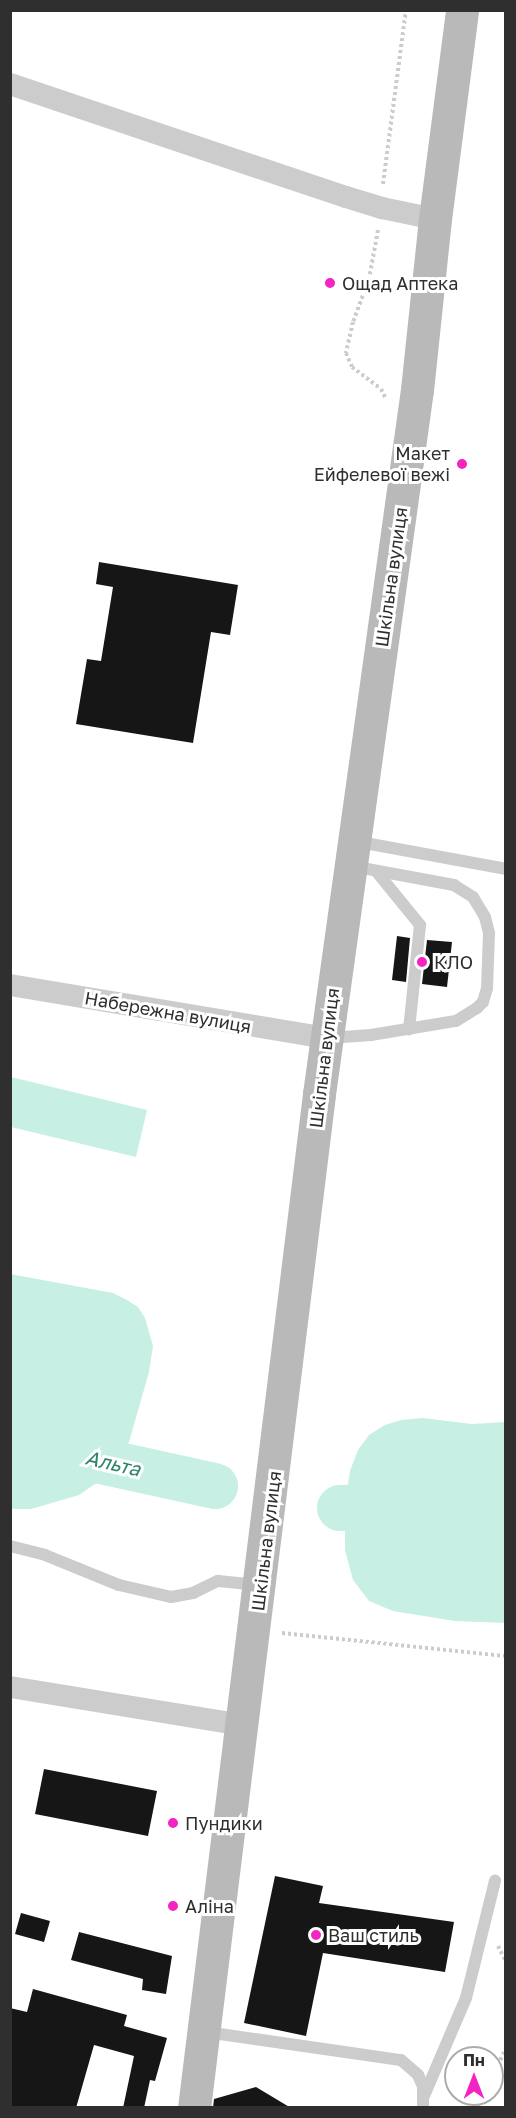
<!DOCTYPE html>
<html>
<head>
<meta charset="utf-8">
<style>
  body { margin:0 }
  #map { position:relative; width:516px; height:2118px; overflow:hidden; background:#fff; font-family:"Golos Text",sans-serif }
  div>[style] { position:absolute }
  .water>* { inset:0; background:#c7efe3 }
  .river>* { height:46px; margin:-23px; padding:0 23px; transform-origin:23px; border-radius:23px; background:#c7efe3 }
  .building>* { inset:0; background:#161616 }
  .path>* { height:4px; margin-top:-2px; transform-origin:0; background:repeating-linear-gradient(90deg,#ccc 0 3px,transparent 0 6px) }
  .service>* { height:12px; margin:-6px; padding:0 6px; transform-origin:6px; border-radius:6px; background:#ccc }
  .minor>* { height:22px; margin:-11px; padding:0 11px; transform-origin:11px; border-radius:11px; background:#ccc }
  .secondary>* { height:33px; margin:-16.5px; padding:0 16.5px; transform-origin:16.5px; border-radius:16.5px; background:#b9b9b9 }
  .dots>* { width:16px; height:16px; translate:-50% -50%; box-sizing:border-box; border:3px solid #fff; border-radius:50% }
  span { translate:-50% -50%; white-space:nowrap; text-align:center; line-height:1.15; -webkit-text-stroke:6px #fff; paint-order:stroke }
  .poi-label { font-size:18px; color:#2f2f2f }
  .left { translate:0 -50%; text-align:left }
  .right { translate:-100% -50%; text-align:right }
  .street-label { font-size:18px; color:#2f2f2f }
  .water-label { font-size:20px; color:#30846b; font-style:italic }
  .frame { position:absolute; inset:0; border:12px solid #2f2f2f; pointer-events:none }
  .north { position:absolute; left:444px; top:2046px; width:60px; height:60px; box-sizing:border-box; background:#fff; border:2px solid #acacac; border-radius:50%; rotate:0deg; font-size:16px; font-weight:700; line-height:24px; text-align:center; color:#2f2f2f }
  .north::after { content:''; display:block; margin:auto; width:21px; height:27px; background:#f324c1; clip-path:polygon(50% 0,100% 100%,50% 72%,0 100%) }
</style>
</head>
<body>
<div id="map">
  <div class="water">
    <div style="clip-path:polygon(11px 1077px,147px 1110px,136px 1157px,11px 1127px)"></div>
    <div style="clip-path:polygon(10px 1274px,113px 1293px,127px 1300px,138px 1307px,145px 1318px,153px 1346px,149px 1372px,129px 1442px,111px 1473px,79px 1495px,31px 1509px,11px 1509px)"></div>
    <div style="clip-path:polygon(423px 1418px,472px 1424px,505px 1422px,505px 1623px,455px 1621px,393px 1611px,369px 1601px,353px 1580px,345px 1550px,345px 1505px,350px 1471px,358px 1450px,369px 1435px,385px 1425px,401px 1420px)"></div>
  </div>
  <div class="river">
    <div style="left:10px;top:1441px;width:210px;rotate:12.4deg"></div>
    <div style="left:340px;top:1508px;width:166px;rotate:-1.7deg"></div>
  </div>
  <div class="building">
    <div style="clip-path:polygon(99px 562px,238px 585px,230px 635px,211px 632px,193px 743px,76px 724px,87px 659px,101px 661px,113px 587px,96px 584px)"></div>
    <div style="clip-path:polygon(397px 936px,410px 938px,406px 982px,392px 980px)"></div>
    <div style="clip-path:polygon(427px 940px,452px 942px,447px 987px,422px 984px)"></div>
    <div style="clip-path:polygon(44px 1769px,157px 1791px,148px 1836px,35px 1814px)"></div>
    <div style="clip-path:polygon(275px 1876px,323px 1886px,319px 1903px,454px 1922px,445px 1972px,323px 1953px,306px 2036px,244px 2023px)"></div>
    <div style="clip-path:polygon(21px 1913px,50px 1921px,44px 1942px,15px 1934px)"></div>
    <div style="clip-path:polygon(79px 1932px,172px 1956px,166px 1994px,142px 1990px,143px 1979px,71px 1960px)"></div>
    <div style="clip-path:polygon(33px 1989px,127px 2015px,124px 2026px,167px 2038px,155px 2081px,150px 2080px,144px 2108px,123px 2108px,134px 2056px,94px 2045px,76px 2108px,10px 2108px,10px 2008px,27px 2012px)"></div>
    <div style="clip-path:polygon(256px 2087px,291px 2108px,213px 2108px,214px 2099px)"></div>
  </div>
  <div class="path">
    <div style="left:383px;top:184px;width:176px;rotate:-82.5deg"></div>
    <div style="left:378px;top:230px;width:50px;rotate:100.4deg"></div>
    <div style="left:369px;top:279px;width:46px;rotate:110.4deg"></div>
    <div style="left:353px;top:322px;width:32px;rotate:103deg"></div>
    <div style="left:346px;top:353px;width:15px;rotate:67deg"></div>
    <div style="left:352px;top:367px;width:36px;rotate:37deg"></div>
    <div style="left:381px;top:389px;width:11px;rotate:63deg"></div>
    <div style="left:282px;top:1633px;width:225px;rotate:5.9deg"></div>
    <div style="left:498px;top:1946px;width:18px;rotate:63deg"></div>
    <div style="left:492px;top:2076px;width:30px;rotate:-63deg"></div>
    <div style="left:478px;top:2108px;width:15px;rotate:-67deg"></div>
  </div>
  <div class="service">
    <div style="left:354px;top:841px;width:155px;rotate:10.4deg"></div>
    <div style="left:376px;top:871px;width:70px;rotate:50.8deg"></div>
    <div style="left:420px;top:925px;width:105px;rotate:96deg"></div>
    <div style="left:329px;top:1038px;width:42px;rotate:-4.1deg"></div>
    <div style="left:371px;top:1035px;width:86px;rotate:-9.4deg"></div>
    <div style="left:456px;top:1021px;width:25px;rotate:-32deg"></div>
    <div style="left:477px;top:1008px;width:8px;rotate:-45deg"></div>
    <div style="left:483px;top:1002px;width:15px;rotate:-74deg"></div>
    <div style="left:487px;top:988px;width:55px;rotate:-87.9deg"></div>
    <div style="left:489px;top:933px;width:16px;rotate:-104deg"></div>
    <div style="left:485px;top:917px;width:23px;rotate:-121deg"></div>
    <div style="left:473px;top:897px;width:22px;rotate:-148deg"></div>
    <div style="left:454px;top:885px;width:105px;rotate:-169.5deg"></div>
    <div style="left:10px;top:1546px;width:36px;rotate:14deg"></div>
    <div style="left:45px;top:1555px;width:80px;rotate:22.1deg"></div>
    <div style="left:119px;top:1585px;width:53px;rotate:13deg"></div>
    <div style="left:171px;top:1597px;width:22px;rotate:-10deg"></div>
    <div style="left:193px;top:1593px;width:28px;rotate:-26deg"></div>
    <div style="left:218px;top:1581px;width:40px;rotate:5.7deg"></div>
    <div style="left:206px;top:2032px;width:197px;rotate:8.2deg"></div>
    <div style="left:401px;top:2060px;width:23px;rotate:41deg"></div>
    <div style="left:418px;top:2075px;width:12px;rotate:66deg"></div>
    <div style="left:423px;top:2086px;width:22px;rotate:90deg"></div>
    <div style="left:424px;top:2096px;width:107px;rotate:-66.8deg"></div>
    <div style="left:466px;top:1998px;width:121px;rotate:-76.1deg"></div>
  </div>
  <div class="minor">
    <div style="left:10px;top:84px;width:354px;rotate:18.6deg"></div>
    <div style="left:346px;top:197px;width:38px;rotate:17deg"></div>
    <div style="left:382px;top:208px;width:54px;rotate:11.7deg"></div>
    <div style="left:10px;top:985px;width:320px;rotate:9.5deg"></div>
    <div style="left:10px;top:1687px;width:235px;rotate:9.3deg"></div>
  </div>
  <div class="secondary">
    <div style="left:194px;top:2108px;width:1022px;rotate:-82.97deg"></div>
    <div style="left:319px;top:1094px;width:711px;rotate:-82.08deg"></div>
    <div style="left:417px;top:390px;width:172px;rotate:-84deg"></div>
    <div style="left:435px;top:219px;width:211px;rotate:-82.6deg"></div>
  </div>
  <div class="dots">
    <div style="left:330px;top:283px;background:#f324c1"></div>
    <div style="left:462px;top:464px;background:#f324c1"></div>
    <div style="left:422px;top:962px;background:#f324c1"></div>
    <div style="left:173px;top:1823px;background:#f324c1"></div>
    <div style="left:173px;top:1906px;background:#f324c1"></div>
    <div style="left:316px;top:1935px;background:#f324c1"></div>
  </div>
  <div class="poi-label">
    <span class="left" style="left:342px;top:283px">Ощад Аптека</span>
    <span class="right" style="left:450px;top:464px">Макет<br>Ейфелевої вежі</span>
    <span class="left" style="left:434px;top:962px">КЛО</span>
    <span class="left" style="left:185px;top:1823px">Пундики</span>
    <span class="left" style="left:185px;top:1906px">Аліна</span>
    <span class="left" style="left:328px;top:1935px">Ваш стиль</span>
  </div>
  <div class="street-label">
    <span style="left:391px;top:577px;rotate:-82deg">Шкільна вулиця</span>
    <span style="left:168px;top:1012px;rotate:10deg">Набережна вулиця</span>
    <span style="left:324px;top:1058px;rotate:-83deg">Шкільна вулиця</span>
    <span style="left:266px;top:1541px;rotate:-83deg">Шкільна вулиця</span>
  </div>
  <div class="water-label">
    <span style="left:113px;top:1463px;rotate:13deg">Альта</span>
  </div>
  <div class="frame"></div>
  <div class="north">Пн</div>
</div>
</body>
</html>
